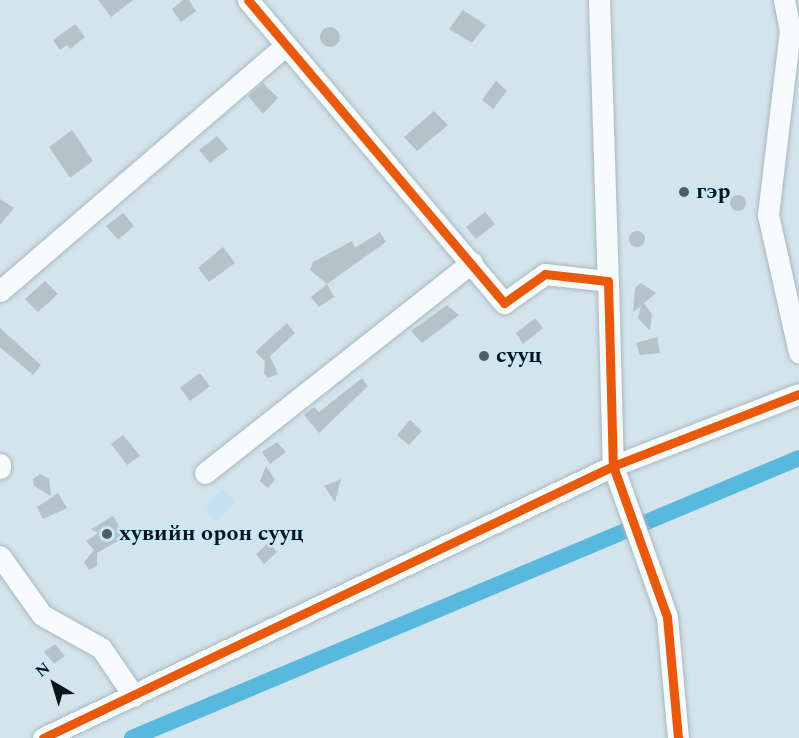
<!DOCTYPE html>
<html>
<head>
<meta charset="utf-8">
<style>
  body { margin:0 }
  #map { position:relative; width:799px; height:738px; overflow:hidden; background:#d3e4ed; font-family:Spectral,serif }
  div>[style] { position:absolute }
  .built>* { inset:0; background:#c5e2f2 }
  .canal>* { height:16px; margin:-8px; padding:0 8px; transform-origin:8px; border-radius:8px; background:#58b8de }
  .building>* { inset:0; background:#b5c2c9 }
  .round { border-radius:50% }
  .roads { filter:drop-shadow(0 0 2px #aab7be) drop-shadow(0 0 2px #aab7be) }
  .minor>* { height:21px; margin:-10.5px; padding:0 10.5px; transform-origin:10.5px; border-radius:10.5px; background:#f8fbfc }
  .cycleway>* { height:9px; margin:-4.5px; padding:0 4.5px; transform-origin:4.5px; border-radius:4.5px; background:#e8590c }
  .dots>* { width:16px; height:16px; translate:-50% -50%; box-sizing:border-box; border:3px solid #c8e8f8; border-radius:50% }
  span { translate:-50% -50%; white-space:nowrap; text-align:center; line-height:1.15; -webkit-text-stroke:5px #c8e8f8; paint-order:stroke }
  .poi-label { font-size:22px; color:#0a151b; font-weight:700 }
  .left { translate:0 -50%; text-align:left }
  .north { position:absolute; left:24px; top:654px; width:60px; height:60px; -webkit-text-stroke:4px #c8e8f8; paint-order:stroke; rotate:322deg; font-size:16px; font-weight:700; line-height:24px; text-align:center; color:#0a151b }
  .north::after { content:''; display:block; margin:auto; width:21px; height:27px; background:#0a151b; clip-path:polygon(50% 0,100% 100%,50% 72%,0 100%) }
</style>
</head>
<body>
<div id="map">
  <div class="built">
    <div style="clip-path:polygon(222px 489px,235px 502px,216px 522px,203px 508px)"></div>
  </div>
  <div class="canal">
    <div style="left:132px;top:738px;width:723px;rotate:-22.77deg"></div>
  </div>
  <div class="building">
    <div style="clip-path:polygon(98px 0,133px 0,111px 17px)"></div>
    <div style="clip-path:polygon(183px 0,189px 0,196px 11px,181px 22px,172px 9px)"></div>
    <div style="clip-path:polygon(463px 10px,486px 25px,472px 43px,449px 29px)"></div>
    <div style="clip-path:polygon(75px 24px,85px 37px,70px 49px,67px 45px,60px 50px,53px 40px)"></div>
    <div class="round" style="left:320px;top:27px;width:20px;height:20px"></div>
    <div style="clip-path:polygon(496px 81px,507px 91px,493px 109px,482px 100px)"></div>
    <div style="clip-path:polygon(263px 83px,278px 98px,263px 114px,248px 96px)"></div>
    <div style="clip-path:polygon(434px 111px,448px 125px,417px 151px,404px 137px)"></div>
    <div style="clip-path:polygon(72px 130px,93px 161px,70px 178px,49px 147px)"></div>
    <div style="clip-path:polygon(217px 136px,228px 149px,210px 163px,199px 150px)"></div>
    <div class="round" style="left:730px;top:195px;width:16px;height:16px"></div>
    <div style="clip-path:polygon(0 199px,14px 208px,0 225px)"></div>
    <div style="clip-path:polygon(485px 212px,495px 224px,476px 239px,466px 227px)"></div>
    <div style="clip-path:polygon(123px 213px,134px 226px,118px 240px,106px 226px)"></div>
    <div class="round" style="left:629px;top:231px;width:16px;height:16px"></div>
    <div style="clip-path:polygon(380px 232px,386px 242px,327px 284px,310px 270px,313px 262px,352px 241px,355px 248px)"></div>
    <div style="clip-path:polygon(223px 247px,235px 263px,209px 282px,198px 268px)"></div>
    <div style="clip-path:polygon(45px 281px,58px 294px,38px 312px,25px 299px)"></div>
    <div style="clip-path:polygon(641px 283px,656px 293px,644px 303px,652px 314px,650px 331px,638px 318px,641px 306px,633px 312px,635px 288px)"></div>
    <div style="clip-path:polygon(327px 284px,334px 297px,319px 307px,311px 297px)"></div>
    <div style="clip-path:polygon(447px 305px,459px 315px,422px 343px,411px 331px)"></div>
    <div style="clip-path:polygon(535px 318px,543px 328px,523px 344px,516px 333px)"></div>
    <div style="clip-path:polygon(287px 323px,295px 333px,270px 356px,278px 374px,268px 378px,264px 373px,265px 361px,255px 352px)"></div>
    <div style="clip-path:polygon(0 328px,41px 365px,33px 375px,0 347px)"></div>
    <div style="clip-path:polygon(657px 337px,660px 353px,640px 355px,636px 343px)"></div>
    <div style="clip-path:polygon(200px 373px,210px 386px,190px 401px,180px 388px)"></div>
    <div style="clip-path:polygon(362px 378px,368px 386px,319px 433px,304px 415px,314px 407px,319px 412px)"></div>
    <div style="clip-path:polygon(410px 420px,422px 431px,409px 445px,397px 435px)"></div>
    <div style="clip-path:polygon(123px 435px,140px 456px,127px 465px,111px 444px)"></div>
    <div style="clip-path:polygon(277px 442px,286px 452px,270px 464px,262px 452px)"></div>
    <div style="clip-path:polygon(266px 466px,275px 480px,268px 488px,260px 481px)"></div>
    <div style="clip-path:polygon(40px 474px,49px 479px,51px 496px,34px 486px,33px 479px)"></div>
    <div style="clip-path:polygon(341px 479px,335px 502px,324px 486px)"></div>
    <div style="clip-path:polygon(58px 493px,67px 508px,43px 519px,37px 507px)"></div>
    <div style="clip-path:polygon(113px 516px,125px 537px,97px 553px,97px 566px,89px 570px,84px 562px,94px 550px,86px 541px,98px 533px,91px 529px)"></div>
    <div style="clip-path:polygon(269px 542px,277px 552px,264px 564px,256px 554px)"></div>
    <div style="clip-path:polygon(55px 644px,65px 656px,54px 664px,44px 652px)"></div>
  </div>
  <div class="roads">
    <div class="minor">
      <div style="left:248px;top:0;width:397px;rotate:49.8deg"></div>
      <div style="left:504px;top:303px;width:50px;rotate:-35.3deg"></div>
      <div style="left:545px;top:274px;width:63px;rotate:6.3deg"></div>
      <div style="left:608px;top:281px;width:185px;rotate:88.5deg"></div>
      <div style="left:613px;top:466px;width:160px;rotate:70.3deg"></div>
      <div style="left:667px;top:617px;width:121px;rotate:84.8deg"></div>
      <div style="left:599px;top:0;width:281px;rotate:88.2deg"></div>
      <div style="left:784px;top:0;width:31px;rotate:79deg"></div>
      <div style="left:790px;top:30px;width:186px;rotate:96.8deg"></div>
      <div style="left:768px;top:215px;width:141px;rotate:77.3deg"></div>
      <div style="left:0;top:291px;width:374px;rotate:-40.7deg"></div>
      <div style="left:0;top:464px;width:4px;rotate:90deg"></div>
      <div style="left:205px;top:473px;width:340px;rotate:-38.3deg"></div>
      <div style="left:0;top:556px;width:72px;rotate:54.6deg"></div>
      <div style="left:42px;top:615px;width:68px;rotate:29.2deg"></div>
      <div style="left:101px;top:648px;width:58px;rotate:55.5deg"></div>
      <div style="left:43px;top:738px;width:632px;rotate:-25.51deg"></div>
      <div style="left:613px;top:466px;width:199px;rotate:-21.2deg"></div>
    </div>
  </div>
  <div class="cycleway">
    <div style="left:248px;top:0;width:397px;rotate:49.8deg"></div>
    <div style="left:504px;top:303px;width:50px;rotate:-35.3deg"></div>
    <div style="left:545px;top:274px;width:63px;rotate:6.3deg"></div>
    <div style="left:608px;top:281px;width:185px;rotate:88.5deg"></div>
    <div style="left:613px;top:466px;width:160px;rotate:70.3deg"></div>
    <div style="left:667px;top:617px;width:121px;rotate:84.8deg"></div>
    <div style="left:43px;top:738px;width:632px;rotate:-25.51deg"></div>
    <div style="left:613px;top:466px;width:199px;rotate:-21.2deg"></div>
  </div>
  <div class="dots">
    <div style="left:684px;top:192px;background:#505d64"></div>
    <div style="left:484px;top:356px;background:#505d64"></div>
    <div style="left:107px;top:534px;background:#505d64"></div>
  </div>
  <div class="poi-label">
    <span class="left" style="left:696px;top:192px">гэр</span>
    <span class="left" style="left:496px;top:356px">сууц</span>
    <span class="left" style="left:119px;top:534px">хувийн орон сууц</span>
  </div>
  <div class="north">N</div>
</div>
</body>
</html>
